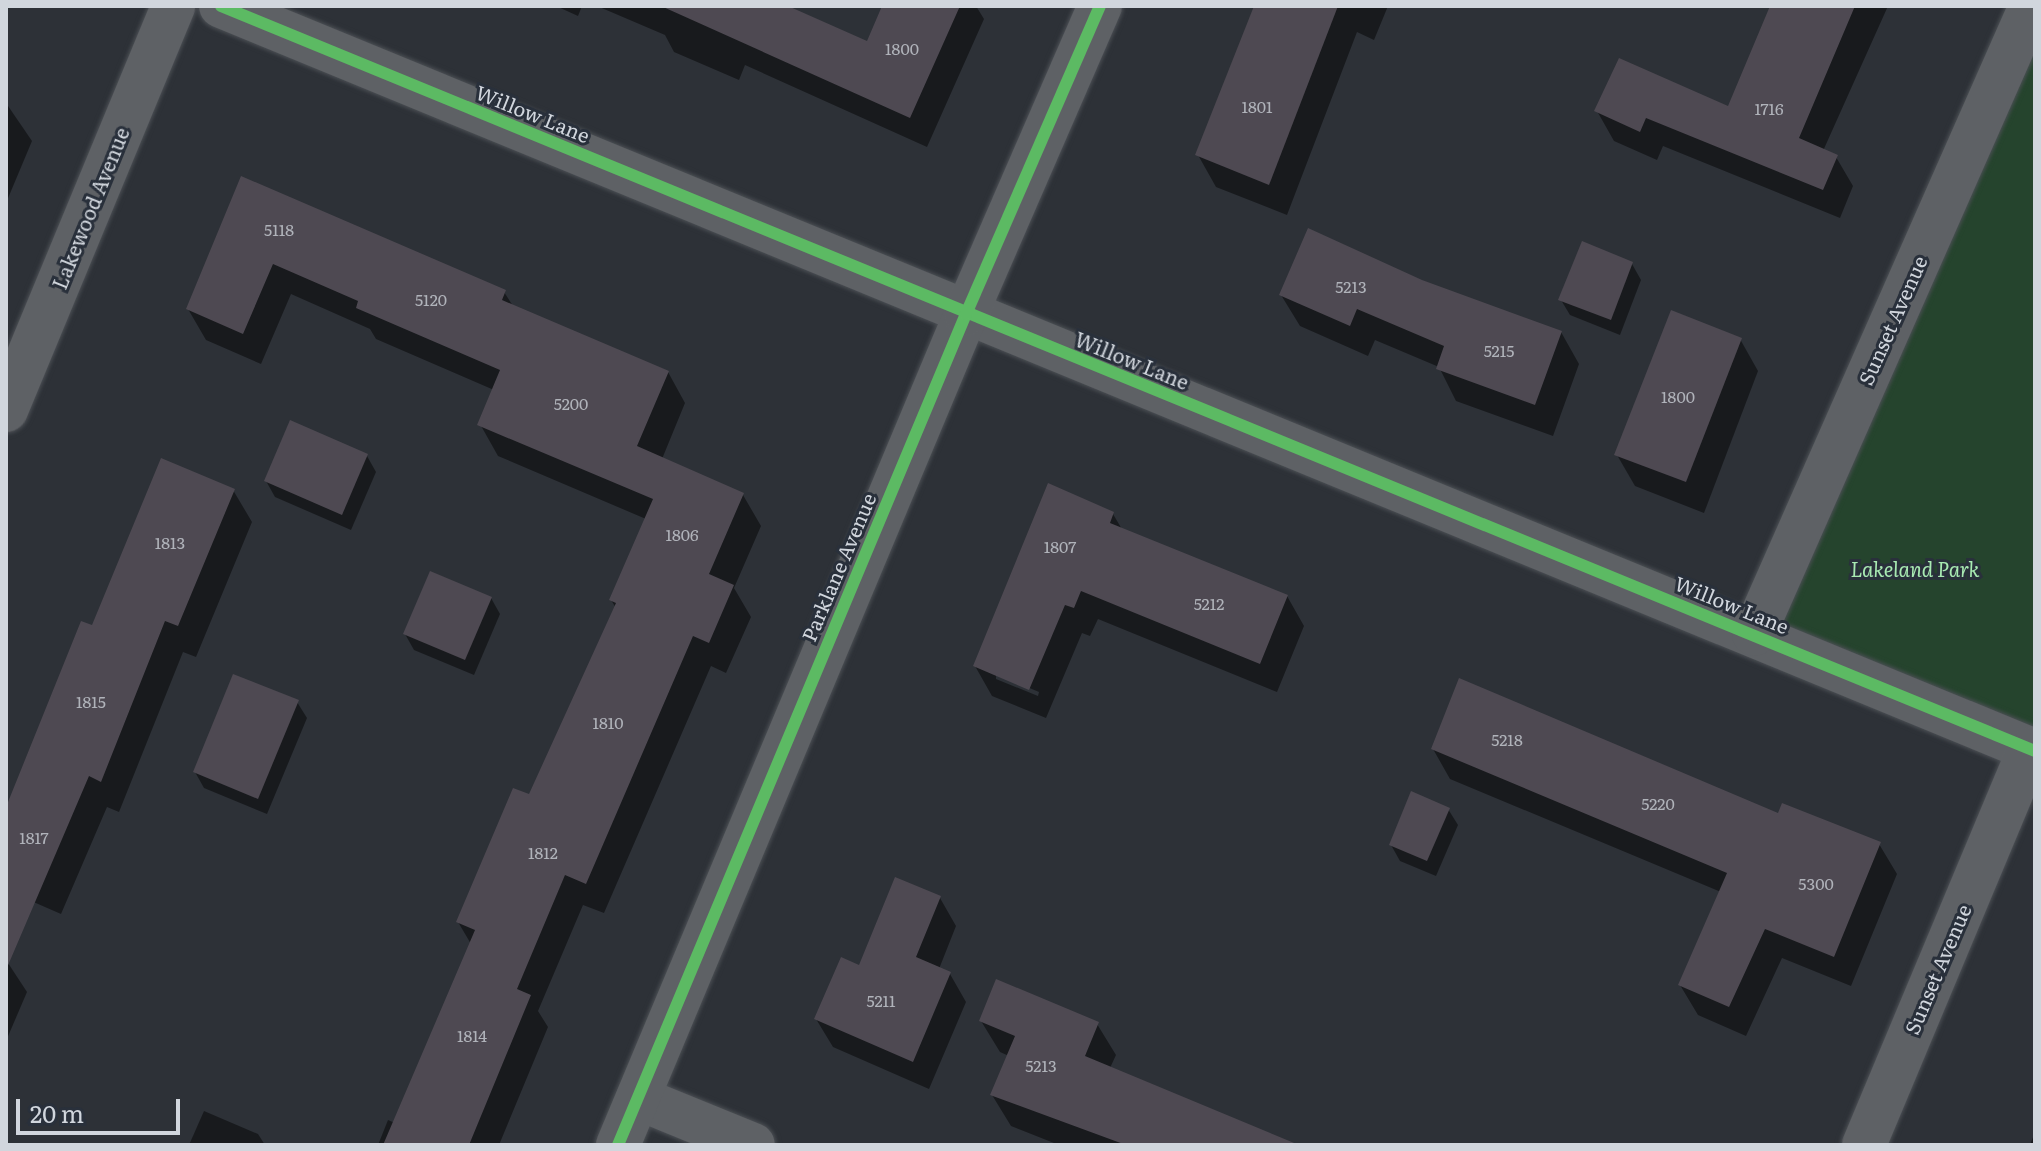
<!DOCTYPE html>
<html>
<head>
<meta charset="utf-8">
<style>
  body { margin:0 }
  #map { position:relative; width:2041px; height:1151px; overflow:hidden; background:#2d3137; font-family:Literata,serif }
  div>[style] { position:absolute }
  .green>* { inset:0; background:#25442d }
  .shadow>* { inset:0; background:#0007 }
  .building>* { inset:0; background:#4e4952 }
  .roads { filter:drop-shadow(0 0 2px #4b4f54) drop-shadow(0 0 2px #4b4f54) }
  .minor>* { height:44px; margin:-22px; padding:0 22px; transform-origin:22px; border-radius:22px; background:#5e6165 }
  .cycleway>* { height:12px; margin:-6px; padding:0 6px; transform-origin:6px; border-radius:6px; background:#5cba63 }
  span { translate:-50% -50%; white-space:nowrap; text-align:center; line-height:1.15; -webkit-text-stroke:6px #29303b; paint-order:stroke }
  .number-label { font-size:16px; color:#b0b3ba }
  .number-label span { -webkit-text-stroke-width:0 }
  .street-label { font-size:20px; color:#d1d6dd }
  .park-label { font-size:20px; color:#a8eab2; font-style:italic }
  .frame { position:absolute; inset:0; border:8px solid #d1d6dd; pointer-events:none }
  .scale { position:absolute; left:16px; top:1099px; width:164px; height:36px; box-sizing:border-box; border:4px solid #d1d6dd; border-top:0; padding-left:10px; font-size:24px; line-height:28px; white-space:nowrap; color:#d1d6dd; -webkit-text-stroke:6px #29303b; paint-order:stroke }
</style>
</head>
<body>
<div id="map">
  <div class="green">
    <div style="clip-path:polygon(2035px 6px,2035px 751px,1754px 634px)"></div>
  </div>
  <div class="shadow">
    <div style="clip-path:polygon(556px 6px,582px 6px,578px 16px)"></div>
    <div style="clip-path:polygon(597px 6px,783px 6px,868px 44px,884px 6px,976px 6px,984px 19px,927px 147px,745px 65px,739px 80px,674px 52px,665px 35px)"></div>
    <div style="clip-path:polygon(1275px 6px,1388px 6px,1374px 40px,1357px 32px,1287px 215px,1216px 187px,1198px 155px)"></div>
    <div style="clip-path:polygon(1773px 6px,1888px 6px,1823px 151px,1836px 157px,1853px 186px,1840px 218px,1663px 146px,1657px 160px,1614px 141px,1597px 111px,1729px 109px)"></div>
    <div style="clip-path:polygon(6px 103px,32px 141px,6px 203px)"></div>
    <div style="clip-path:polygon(242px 179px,504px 292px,513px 306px,668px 372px,685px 403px,662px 459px,743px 495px,761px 526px,734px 588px,751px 617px,726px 673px,711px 666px,604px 913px,583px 905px,538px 1011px,548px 1027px,499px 1145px,378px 1145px,388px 1120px,395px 1123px,471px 944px,458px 922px,530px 797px,616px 608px,611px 600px,646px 519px,498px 456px,480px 424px,494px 390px,376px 339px,370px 329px,291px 294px,261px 364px,206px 340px,188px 309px)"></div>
    <div style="clip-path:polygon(1632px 264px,1641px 280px,1620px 335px,1570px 315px,1561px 300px)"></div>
    <div style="clip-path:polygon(1421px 282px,1561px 332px,1579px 364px,1553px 436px,1456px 401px,1439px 367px,1375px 340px,1368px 356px,1300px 326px,1281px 295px)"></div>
    <div style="clip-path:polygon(1740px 339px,1758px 371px,1704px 513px,1635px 486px,1617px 455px)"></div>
    <div style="clip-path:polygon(367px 456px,376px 472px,351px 530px,275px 497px,266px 481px)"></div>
    <div style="clip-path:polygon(233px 490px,252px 522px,196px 657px,183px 652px,119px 812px,107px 807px,61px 914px,6px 890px,6px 810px,93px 628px)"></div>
    <div style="clip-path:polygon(evenodd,1113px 514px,1123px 531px,1287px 596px,1304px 626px,1277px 692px,1098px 619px,1090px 636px,1082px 633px,1046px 718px,992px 696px,975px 666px,1113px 514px,996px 674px,1039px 692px,1038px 696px,996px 679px,996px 674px)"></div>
    <div style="clip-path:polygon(491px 598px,500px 614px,474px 675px,414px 650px,405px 634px)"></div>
    <div style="clip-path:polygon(297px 702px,307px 718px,267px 814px,204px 788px,195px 772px)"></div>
    <div style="clip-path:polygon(1433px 749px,1879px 844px,1897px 874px,1851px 986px,1782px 958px,1746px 1036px,1698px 1015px,1680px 985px,1721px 892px,1450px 779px)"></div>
    <div style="clip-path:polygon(1448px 809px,1458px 825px,1436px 876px,1400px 861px,1391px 845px)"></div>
    <div style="clip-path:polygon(940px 898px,956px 926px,939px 969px,950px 974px,966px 1002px,929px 1089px,833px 1047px,816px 1019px,860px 968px)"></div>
    <div style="clip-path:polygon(6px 960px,27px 992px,6px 1041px)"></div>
    <div style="clip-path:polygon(981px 1021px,1097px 1024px,1116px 1055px,1110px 1068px,1293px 1145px,1059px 1145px,1011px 1126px,992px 1095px,1009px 1056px,1000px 1052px)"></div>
    <div style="clip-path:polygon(204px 1111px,258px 1134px,265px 1145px,189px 1145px)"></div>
    <div style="clip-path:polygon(2035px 1132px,2035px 1145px,2030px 1145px)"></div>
  </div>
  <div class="building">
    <div style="clip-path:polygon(661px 6px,788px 6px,867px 41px,882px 6px,960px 6px,910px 118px)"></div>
    <div style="clip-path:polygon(1254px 6px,1338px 6px,1269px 185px,1195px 155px)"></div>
    <div style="clip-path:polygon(1770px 6px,1855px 6px,1799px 138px,1838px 155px,1823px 190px,1646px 118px,1640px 132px,1594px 111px,1619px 58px,1728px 106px)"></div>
    <div style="clip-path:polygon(241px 176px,506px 290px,502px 300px,669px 371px,637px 446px,744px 493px,709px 574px,734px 585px,709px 643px,693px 636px,586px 884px,565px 875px,517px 989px,531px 995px,469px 1145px,383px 1145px,475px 930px,456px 922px,513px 788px,529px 794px,616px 603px,609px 600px,653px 499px,477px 425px,500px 370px,356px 308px,358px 301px,273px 264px,243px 334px,186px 309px)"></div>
    <div style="clip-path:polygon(1308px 228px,1422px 280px,1562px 331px,1535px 405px,1436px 369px,1444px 346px,1357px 309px,1350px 326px,1279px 295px)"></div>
    <div style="clip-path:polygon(1582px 241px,1633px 262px,1611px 320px,1558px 300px)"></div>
    <div style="clip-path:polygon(1671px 310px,1742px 338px,1686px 482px,1614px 455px)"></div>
    <div style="clip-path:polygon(290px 420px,368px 454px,342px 515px,264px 481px)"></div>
    <div style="clip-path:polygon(161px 458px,235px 489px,178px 626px,165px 621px,101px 782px,89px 776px,6px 970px,6px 807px,81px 621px,92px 625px)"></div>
    <div style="clip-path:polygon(1048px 483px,1114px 512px,1110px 523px,1288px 595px,1260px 664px,1081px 591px,1074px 608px,1065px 605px,1029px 690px,973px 666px)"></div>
    <div style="clip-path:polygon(430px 571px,492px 597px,465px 660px,403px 634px)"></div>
    <div style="clip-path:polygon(233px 674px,299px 700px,258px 799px,193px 772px)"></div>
    <div style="clip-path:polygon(1459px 678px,1778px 813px,1782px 803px,1881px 842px,1834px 957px,1765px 929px,1729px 1007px,1678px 985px,1727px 873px,1431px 749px)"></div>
    <div style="clip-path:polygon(1411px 791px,1450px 808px,1427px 861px,1389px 845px)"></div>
    <div style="clip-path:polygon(895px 877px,941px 896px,916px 957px,951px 972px,913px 1062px,814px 1019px,841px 957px,859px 965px)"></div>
    <div style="clip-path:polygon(996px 979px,1099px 1022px,1085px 1056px,1299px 1145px,1126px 1145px,990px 1095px,1015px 1036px,979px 1021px)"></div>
  </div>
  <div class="roads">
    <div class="minor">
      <div style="left:221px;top:6px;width:1961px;rotate:22.33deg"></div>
      <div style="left:6px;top:410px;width:437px;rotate:-67.5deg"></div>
      <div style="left:1754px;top:634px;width:686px;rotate:-66.2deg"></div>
      <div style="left:638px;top:1098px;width:124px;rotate:22.2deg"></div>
      <div style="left:618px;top:1145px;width:901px;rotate:-67.28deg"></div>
      <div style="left:966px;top:314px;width:336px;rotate:-66.5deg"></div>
      <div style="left:1864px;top:1145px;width:429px;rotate:-67.3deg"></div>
    </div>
  </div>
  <div class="cycleway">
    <div style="left:221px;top:6px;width:1961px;rotate:22.33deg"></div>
    <div style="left:618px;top:1145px;width:901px;rotate:-67.28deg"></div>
    <div style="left:966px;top:314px;width:336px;rotate:-66.5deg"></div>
  </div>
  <div class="number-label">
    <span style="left:902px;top:48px">1800</span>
    <span style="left:1257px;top:106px">1801</span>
    <span style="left:1769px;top:108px">1716</span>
    <span style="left:279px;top:229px">5118</span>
    <span style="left:1351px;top:286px">5213</span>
    <span style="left:431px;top:299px">5120</span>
    <span style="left:1499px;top:350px">5215</span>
    <span style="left:1678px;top:396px">1800</span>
    <span style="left:571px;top:403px">5200</span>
    <span style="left:682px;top:534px">1806</span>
    <span style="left:170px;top:542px">1813</span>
    <span style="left:1060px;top:546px">1807</span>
    <span style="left:1209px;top:603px">5212</span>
    <span style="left:91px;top:701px">1815</span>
    <span style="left:608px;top:722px">1810</span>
    <span style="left:1507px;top:739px">5218</span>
    <span style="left:1658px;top:803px">5220</span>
    <span style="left:34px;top:837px">1817</span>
    <span style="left:543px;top:852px">1812</span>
    <span style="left:1816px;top:883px">5300</span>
    <span style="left:881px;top:1000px">5211</span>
    <span style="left:472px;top:1035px">1814</span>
    <span style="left:1041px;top:1065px">5213</span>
  </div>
  <div class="street-label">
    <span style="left:533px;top:113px;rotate:22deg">Willow Lane</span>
    <span style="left:90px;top:208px;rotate:-68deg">Lakewood Avenue</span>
    <span style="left:1892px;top:320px;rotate:-66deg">Sunset Avenue</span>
    <span style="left:1132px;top:360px;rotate:22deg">Willow Lane</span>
    <span style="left:838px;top:567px;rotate:-67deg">Parklane Avenue</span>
    <span style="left:1732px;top:604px;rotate:22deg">Willow Lane</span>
    <span style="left:1937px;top:969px;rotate:-67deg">Sunset Avenue</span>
  </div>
  <div class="park-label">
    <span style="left:1915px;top:568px">Lakeland Park</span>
  </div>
  <div class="frame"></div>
  <div class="scale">20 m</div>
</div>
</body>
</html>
